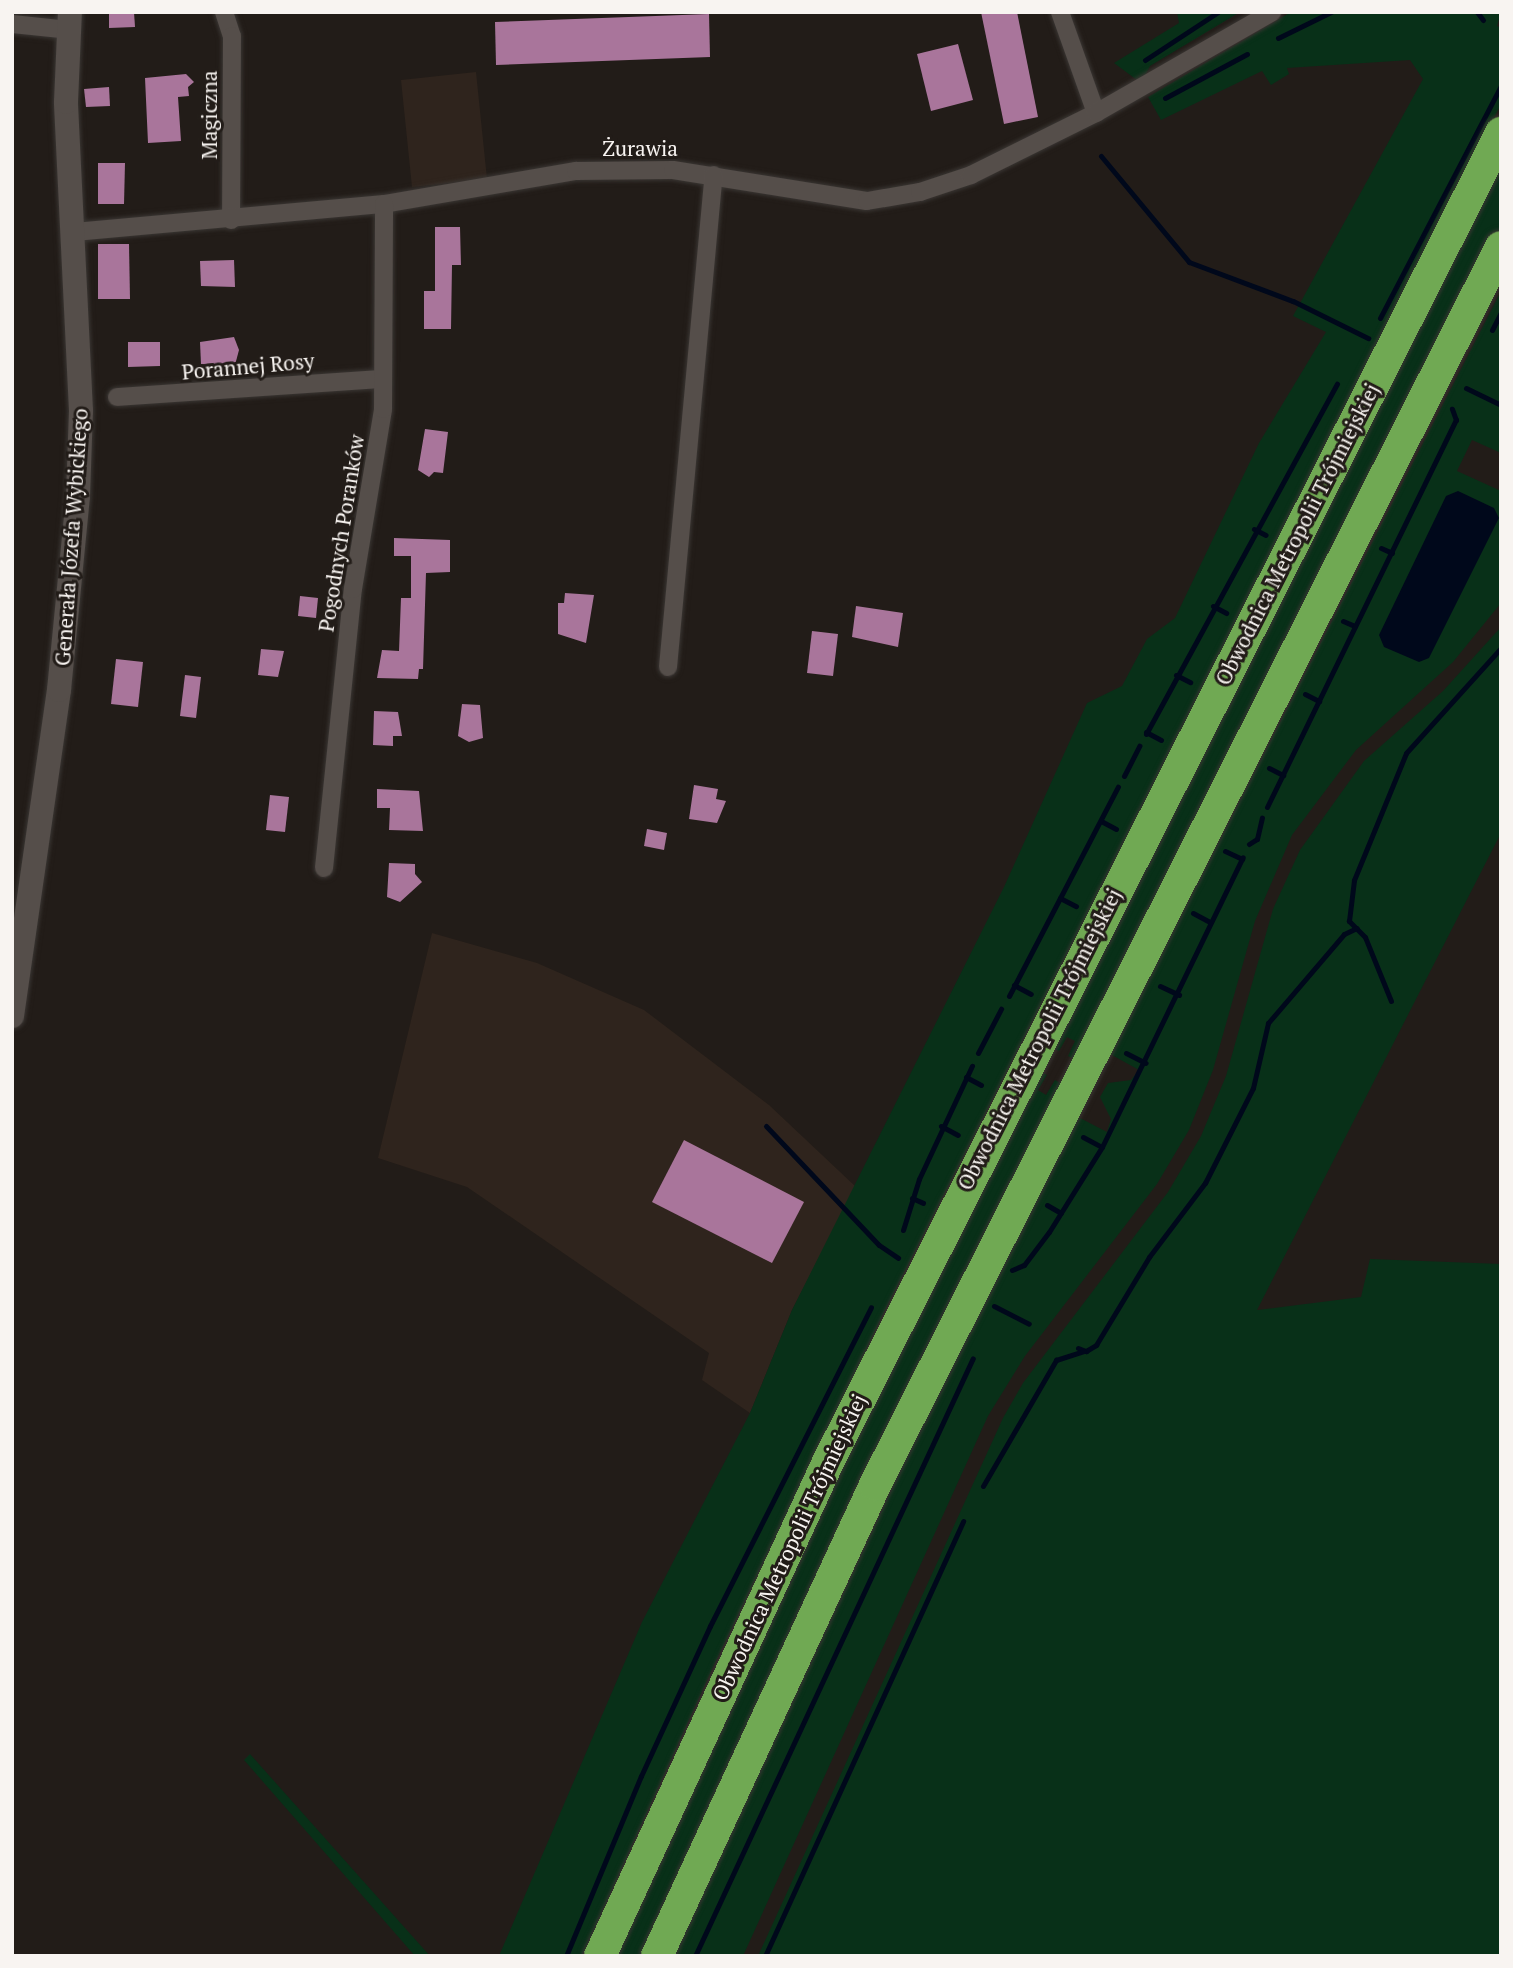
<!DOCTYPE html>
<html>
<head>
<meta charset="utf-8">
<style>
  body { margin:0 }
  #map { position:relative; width:1513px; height:1968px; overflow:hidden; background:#221c18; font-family:"PT Serif",serif }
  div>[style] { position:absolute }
  .built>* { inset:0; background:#2f241d }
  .green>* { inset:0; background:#083018 }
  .water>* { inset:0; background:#00081b }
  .stream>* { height:5px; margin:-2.5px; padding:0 2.5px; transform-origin:2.5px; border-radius:2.5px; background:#00081b }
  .building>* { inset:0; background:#a9759b }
  .roads { filter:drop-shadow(0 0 2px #3a3633) drop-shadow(0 0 2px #3a3633) }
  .street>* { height:18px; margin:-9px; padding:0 9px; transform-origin:9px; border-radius:9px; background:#554e4a }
  .secondary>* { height:24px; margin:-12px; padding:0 12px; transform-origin:12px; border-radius:12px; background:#554e4a }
  .highway>* { height:32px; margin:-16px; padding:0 16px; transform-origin:16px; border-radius:16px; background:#70a953 }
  span { translate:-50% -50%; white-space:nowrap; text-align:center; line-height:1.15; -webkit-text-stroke:6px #221c18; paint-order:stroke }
  .street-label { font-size:21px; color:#f8f4f1 }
  .frame { position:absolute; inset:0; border:14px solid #f8f4f1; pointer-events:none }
</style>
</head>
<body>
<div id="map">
  <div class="built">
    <div style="clip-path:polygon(476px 72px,487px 179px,412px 187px,401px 80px)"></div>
    <div style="clip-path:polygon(432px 933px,537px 963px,644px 1010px,769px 1105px,856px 1187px,792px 1310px,750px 1413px,702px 1380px,709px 1353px,467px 1187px,378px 1158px)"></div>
  </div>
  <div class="green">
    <div style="clip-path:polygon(1177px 12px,1240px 12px,1150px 66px,1141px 83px,1114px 63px,1179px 23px)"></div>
    <div style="clip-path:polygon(1291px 12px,1501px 12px,1497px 26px,1501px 28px,1501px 104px,887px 1306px,713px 1667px,582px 1956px,499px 1956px,642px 1622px,750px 1413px,792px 1310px,1004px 887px,1087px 703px,1122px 686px,1147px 639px,1175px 618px,1259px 443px,1326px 332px,1293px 316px,1423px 79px,1410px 60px,1287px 68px,1289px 74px,1271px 85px,1262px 71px,1161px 120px,1148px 97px)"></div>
    <div style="clip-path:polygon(1501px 165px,1501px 230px,1077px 1061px,1068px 1056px,1075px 1041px,1067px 1037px,1059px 1051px,1050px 1047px)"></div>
    <div style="clip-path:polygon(1501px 291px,1501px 453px,1472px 440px,1457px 471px,1501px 491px,1501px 603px,1453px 662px,1356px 750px,1292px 835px,1255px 921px,1213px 1070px,1189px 1130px,1157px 1184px,1025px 1356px,988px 1416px,743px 1956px,674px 1956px,899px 1473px,1078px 1117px,1107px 1132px,1111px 1119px,1100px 1097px,1108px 1083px,1131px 1080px,1139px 1070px,1110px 1054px)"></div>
    <div style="clip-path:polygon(1501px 627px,1501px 833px,1257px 1310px,1361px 1297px,1370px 1259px,1501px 1264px,1501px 1956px,758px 1956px,1003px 1418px,1023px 1383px,1168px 1192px,1201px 1136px,1226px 1076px,1273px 909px,1300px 850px,1364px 761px,1443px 691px)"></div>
    <div style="clip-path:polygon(1038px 1071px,1047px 1075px,1038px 1090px,1046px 1095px,1055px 1080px,1064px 1085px,644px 1956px,612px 1956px,777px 1597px)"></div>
    <div style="clip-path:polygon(250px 1754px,430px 1956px,415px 1956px,244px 1760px)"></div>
  </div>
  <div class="water">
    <div style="clip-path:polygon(1458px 491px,1494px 508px,1499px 518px,1429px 658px,1419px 662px,1384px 647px,1379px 635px,1446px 496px)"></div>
  </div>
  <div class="stream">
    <div style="left:1477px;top:12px;width:10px;rotate:53deg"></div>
    <div style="left:1278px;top:38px;width:59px;rotate:-26.1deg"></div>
    <div style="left:1145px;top:60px;width:87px;rotate:-33.3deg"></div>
    <div style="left:1165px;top:98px;width:93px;rotate:-28.2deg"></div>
    <div style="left:1101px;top:156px;width:138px;rotate:50.3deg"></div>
    <div style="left:1189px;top:262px;width:111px;rotate:20.6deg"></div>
    <div style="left:1293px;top:301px;width:84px;rotate:26.3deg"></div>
    <div style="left:1380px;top:318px;width:262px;rotate:-62.5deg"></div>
    <div style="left:1492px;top:330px;width:20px;rotate:-63deg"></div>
    <div style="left:1466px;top:388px;width:39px;rotate:26deg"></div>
    <div style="left:1254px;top:529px;width:13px;rotate:27deg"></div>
    <div style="left:1381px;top:548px;width:12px;rotate:24deg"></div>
    <div style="left:1213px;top:606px;width:15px;rotate:28deg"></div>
    <div style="left:1343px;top:621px;width:13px;rotate:23deg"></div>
    <div style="left:1176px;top:675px;width:16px;rotate:27deg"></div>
    <div style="left:1305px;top:694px;width:16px;rotate:27deg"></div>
    <div style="left:1146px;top:732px;width:17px;rotate:28deg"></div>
    <div style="left:1146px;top:734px;width:399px;rotate:-61.4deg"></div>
    <div style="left:1269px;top:768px;width:16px;rotate:27deg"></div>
    <div style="left:1124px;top:776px;width:34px;rotate:-63deg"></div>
    <div style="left:1267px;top:807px;width:431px;rotate:-64deg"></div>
    <div style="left:1456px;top:420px;width:12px;rotate:-110deg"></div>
    <div style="left:1101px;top:821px;width:17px;rotate:28deg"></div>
    <div style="left:1249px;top:844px;width:9px;rotate:-32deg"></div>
    <div style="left:1257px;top:839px;width:22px;rotate:-77deg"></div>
    <div style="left:1225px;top:851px;width:19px;rotate:25deg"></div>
    <div style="left:1060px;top:898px;width:18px;rotate:27deg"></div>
    <div style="left:1193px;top:913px;width:19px;rotate:28deg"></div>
    <div style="left:1014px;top:985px;width:19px;rotate:28deg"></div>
    <div style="left:1160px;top:986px;width:21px;rotate:25deg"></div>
    <div style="left:1009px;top:996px;width:236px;rotate:-62.5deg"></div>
    <div style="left:1391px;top:1001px;width:69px;rotate:-112.1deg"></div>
    <div style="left:1365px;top:937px;width:23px;rotate:-135deg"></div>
    <div style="left:1349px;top:921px;width:41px;rotate:-83deg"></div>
    <div style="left:1354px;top:880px;width:137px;rotate:-67.7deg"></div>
    <div style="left:1406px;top:753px;width:142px;rotate:-47.9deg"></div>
    <div style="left:978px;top:1053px;width:50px;rotate:-62.4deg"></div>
    <div style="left:1126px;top:1053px;width:22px;rotate:27deg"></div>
    <div style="left:966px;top:1077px;width:17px;rotate:28deg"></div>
    <div style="left:766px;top:1126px;width:164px;rotate:46.5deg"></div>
    <div style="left:879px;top:1245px;width:23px;rotate:34deg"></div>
    <div style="left:941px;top:1126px;width:19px;rotate:28deg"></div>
    <div style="left:1083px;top:1137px;width:21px;rotate:28deg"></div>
    <div style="left:912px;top:1198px;width:12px;rotate:24deg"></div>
    <div style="left:1047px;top:1205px;width:16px;rotate:30deg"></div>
    <div style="left:903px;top:1230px;width:53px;rotate:-72.6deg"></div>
    <div style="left:919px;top:1179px;width:125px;rotate:-64.9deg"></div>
    <div style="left:1012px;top:1270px;width:13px;rotate:-23deg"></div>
    <div style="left:1024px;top:1265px;width:41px;rotate:-52.9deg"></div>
    <div style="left:1049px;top:1232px;width:100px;rotate:-58.1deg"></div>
    <div style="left:1102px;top:1147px;width:322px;rotate:-64.1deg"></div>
    <div style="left:994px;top:1306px;width:39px;rotate:27deg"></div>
    <div style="left:1078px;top:1348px;width:9px;rotate:21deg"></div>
    <div style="left:1086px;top:1351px;width:12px;rotate:-31deg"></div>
    <div style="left:1096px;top:1345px;width:103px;rotate:-58.9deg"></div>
    <div style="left:1149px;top:1257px;width:93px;rotate:-52.9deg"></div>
    <div style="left:1205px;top:1183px;width:106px;rotate:-63.2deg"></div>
    <div style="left:1253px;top:1088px;width:67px;rotate:-77deg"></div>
    <div style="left:1268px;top:1023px;width:117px;rotate:-49.5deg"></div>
    <div style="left:1344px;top:934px;width:14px;rotate:-25deg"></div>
    <div style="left:983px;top:1486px;width:146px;rotate:-59.9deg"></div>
    <div style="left:1056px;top:1360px;width:29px;rotate:-18deg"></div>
    <div style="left:566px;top:1956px;width:195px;rotate:-67.4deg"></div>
    <div style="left:641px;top:1776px;width:165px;rotate:-65.3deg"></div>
    <div style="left:710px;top:1626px;width:357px;rotate:-63.2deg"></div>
    <div style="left:695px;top:1956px;width:659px;rotate:-65.07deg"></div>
    <div style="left:765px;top:1956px;width:478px;rotate:-65.5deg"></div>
  </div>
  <div class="building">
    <div style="clip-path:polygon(109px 12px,134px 12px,135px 27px,109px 28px)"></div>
    <div style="clip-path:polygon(981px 12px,1017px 12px,1038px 117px,1004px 124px)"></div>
    <div style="clip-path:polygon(709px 14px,710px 57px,496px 65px,495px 22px)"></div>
    <div style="clip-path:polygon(958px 44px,973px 100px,931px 111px,917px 54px)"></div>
    <div style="clip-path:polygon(186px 74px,194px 82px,188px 87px,189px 96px,178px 97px,181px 141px,148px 143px,145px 78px)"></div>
    <div style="clip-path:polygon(109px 87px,110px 106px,86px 107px,84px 89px)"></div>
    <div style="clip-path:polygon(98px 163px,125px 163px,124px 204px,98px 204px)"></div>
    <div style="clip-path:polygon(435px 227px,460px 227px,461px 265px,452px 265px,451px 329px,424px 329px,424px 291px,435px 291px)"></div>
    <div style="clip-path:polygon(98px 244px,129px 244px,130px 299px,98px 299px)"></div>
    <div style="clip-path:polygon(234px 260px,235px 287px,201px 286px,200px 261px)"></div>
    <div style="clip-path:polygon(234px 337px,239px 350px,235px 365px,201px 364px,200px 342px)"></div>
    <div style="clip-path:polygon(128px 342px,160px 342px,160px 366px,128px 367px)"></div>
    <div style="clip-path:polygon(425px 429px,448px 432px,443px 473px,434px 472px,429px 477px,418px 470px)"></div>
    <div style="clip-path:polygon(394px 538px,450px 540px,450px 572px,426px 573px,423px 669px,419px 669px,418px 679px,377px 678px,382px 650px,399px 651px,401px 598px,411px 598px,411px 556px,394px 556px)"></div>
    <div style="clip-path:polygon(565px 593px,594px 595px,586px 643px,558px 634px,558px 603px,564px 603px)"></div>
    <div style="clip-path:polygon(300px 596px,318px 598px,316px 618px,298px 616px)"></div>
    <div style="clip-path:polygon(856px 606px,903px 613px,898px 647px,852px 637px)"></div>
    <div style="clip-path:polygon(812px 631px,838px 634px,833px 676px,807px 673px)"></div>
    <div style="clip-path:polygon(261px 649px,284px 651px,278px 677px,258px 675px)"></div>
    <div style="clip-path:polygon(116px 659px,143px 662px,138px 707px,111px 704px)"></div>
    <div style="clip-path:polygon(185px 675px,201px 677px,196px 718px,180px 716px)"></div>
    <div style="clip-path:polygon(462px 704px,480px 705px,483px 738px,469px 742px,458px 736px)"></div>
    <div style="clip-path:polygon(374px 711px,398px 712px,402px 736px,393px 736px,393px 746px,373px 745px)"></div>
    <div style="clip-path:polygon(694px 785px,718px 789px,716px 799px,726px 801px,717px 823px,689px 819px)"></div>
    <div style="clip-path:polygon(377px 789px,419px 791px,423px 831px,389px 830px,390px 808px,377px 808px)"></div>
    <div style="clip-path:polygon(270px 795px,289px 797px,285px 832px,266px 830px)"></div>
    <div style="clip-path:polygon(647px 829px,667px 833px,664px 850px,644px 846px)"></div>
    <div style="clip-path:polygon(389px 863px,415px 864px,415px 874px,422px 882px,400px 902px,387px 897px)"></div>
    <div style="clip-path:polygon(684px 1140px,804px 1202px,772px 1263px,652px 1202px)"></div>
  </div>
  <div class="roads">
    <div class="street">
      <div style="left:224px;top:12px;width:25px;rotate:72deg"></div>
      <div style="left:232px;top:36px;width:184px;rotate:90.3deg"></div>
      <div style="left:1060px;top:12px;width:107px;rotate:70.4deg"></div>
      <div style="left:12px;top:24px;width:57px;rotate:6deg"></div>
      <div style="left:75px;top:232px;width:310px;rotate:-5.2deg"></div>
      <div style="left:384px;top:204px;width:195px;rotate:-9.8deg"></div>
      <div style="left:576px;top:171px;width:97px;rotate:-0.6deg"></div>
      <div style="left:673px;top:170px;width:196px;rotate:9.1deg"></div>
      <div style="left:867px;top:201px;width:54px;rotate:-9.6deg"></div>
      <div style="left:920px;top:192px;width:54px;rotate:-18.4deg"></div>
      <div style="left:971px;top:175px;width:140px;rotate:-26.4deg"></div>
      <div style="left:1096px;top:113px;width:203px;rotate:-29.8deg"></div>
      <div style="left:117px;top:397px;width:266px;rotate:-3.9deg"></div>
      <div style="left:668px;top:667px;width:494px;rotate:-84.7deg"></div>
      <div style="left:324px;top:868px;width:281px;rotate:-84.1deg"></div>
      <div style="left:353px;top:589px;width:182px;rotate:-80.5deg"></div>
      <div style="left:383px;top:409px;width:205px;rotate:-89.7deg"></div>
    </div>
    <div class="secondary">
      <div style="left:12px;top:1016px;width:329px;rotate:-81.8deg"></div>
      <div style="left:59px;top:690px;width:195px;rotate:-84.4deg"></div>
      <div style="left:78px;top:496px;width:85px;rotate:-88deg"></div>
      <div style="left:81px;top:411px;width:309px;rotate:-92.8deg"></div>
      <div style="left:66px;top:102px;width:90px;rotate:-87.5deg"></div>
    </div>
    <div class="highway">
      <div style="left:600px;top:1956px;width:544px;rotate:-65.22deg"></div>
      <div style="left:828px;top:1462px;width:1490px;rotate:-63.14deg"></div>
      <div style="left:657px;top:1956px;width:519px;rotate:-65.16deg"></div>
      <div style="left:875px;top:1485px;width:1387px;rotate:-63.18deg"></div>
    </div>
  </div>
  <div class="street-label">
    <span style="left:209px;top:115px;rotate:-90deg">Magiczna</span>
    <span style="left:640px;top:148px">Żurawia</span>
    <span style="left:248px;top:366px;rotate:-5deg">Porannej Rosy</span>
    <span style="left:341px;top:533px;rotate:-81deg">Pogodnych Poranków</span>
    <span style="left:1297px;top:534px;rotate:-63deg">Obwodnica Metropolii Trójmiejskiej</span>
    <span style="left:71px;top:537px;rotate:-86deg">Generała Józefa Wybickiego</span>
    <span style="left:1039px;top:1039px;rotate:-63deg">Obwodnica Metropolii Trójmiejskiej</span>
    <span style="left:789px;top:1547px;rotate:-65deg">Obwodnica Metropolii Trójmiejskiej</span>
  </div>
  <div class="frame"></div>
</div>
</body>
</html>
